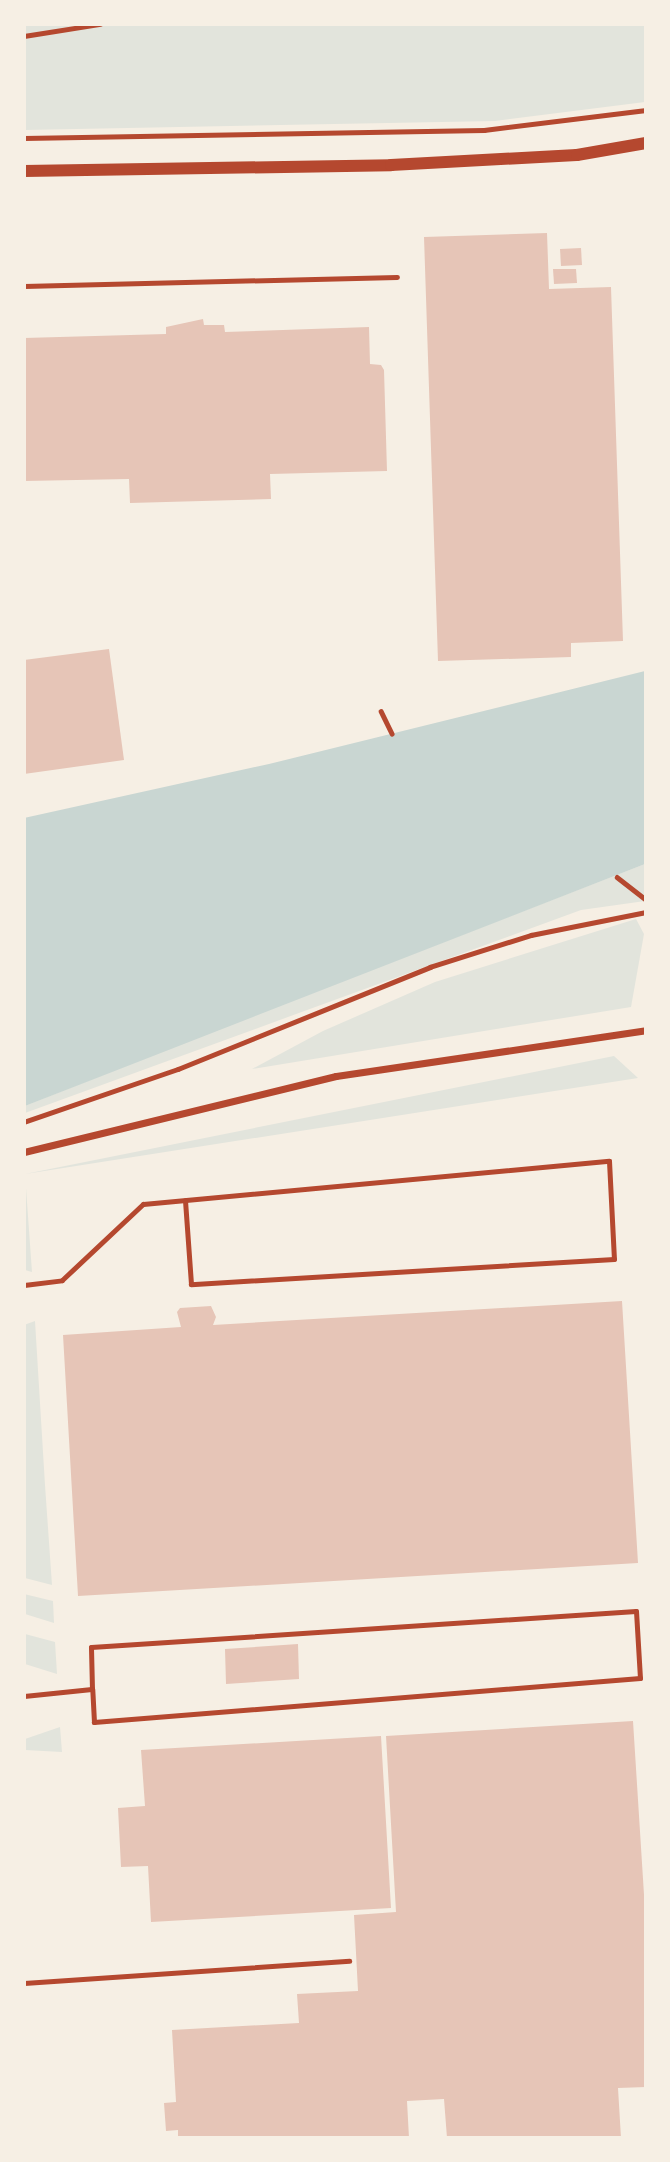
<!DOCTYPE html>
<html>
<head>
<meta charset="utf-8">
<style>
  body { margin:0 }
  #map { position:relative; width:670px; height:2162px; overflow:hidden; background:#f6efe4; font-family:"Noto Serif",serif }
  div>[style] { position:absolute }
  .green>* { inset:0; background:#e2e4dc }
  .water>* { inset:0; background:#c9d6d2 }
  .building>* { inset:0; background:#e6c5b7 }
  .path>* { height:4.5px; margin:-2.25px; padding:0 2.25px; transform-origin:2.25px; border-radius:2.25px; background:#b5482f }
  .service>* { height:5px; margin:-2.5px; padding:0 2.5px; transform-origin:2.5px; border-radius:2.5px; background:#b5482f }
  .minor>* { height:7px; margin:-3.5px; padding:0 3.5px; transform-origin:3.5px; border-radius:3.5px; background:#b5482f }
  .tertiary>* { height:12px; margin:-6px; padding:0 6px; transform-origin:6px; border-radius:6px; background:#b5482f }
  span { translate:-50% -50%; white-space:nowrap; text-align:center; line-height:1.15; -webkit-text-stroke:5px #f6efe4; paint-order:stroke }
  .frame { position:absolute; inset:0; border:26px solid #f6efe4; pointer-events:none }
</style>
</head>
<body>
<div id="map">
  <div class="green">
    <div style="clip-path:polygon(24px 25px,645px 25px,645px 102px,495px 121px,25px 130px)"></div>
    <div style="clip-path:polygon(645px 864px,645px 901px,581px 910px,25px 1113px,25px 1106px,170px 1048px)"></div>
    <div style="clip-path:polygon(636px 919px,644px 934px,631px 1007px,252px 1069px,323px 1031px,435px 982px)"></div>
    <div style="clip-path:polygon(614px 1056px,638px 1078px,25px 1174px,32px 1272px,25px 1270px,25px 1174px)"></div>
    <div style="clip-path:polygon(35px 1321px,45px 1485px,52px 1585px,25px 1578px,24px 1325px)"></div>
    <div style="clip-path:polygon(24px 1594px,53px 1601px,54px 1623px,25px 1614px)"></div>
    <div style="clip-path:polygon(25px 1634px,55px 1642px,57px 1674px,25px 1664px)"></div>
    <div style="clip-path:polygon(60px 1727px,62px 1752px,25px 1750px,25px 1739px)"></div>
  </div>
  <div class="water">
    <div style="clip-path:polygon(645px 671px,645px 864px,25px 1106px,24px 818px,269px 764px)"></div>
  </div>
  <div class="building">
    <div style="clip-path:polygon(547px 233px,549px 289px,611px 287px,623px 641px,571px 643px,571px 657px,438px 661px,424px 237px)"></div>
    <div style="clip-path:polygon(581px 248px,582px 265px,561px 266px,560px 249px)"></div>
    <div style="clip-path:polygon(553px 269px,576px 269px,577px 283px,554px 284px)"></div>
    <div style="clip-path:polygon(203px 319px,204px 325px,224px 325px,225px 332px,369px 327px,370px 364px,381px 365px,384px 370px,387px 471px,270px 474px,271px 499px,130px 503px,129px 479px,24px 481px,24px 338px,166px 334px,166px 327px)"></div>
    <div style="clip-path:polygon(109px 649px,124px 760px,24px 774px,24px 660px)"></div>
    <div style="clip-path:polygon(622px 1301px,638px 1563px,78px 1596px,63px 1335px,181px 1327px,177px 1312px,180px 1308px,211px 1306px,216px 1317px,213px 1325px)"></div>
    <div style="clip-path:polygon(298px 1644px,299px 1679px,226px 1684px,225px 1649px)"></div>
    <div style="clip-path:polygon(633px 1721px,646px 1926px,646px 2087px,618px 2088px,621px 2138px,447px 2138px,444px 2099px,407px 2101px,409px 2138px,178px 2138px,178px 2130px,166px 2131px,164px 2103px,176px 2102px,172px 2030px,299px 2023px,297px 1994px,358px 1991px,354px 1915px,396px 1912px,386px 1736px)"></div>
    <div style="clip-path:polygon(381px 1736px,391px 1908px,151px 1922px,148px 1866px,121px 1867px,118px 1808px,145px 1806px,141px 1750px)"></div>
  </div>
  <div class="path">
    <div style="left:24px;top:36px;width:77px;rotate:-9deg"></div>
    <div style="left:24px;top:138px;width:460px;rotate:-1deg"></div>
    <div style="left:484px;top:130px;width:163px;rotate:-7deg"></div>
    <div style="left:381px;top:711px;width:25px;rotate:64deg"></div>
    <div style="left:617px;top:877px;width:37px;rotate:38deg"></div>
    <div style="left:24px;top:1122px;width:163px;rotate:-19deg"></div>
    <div style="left:178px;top:1069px;width:272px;rotate:-22deg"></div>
    <div style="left:430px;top:967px;width:106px;rotate:-17.6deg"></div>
    <div style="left:531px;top:935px;width:117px;rotate:-11.3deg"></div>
  </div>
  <div class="service">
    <div style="left:24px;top:286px;width:373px;rotate:-1.4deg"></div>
    <div style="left:24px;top:1285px;width:38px;rotate:-7deg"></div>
    <div style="left:62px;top:1280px;width:111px;rotate:-43.2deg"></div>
    <div style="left:143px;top:1204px;width:468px;rotate:-5.3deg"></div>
    <div style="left:609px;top:1161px;width:98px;rotate:87.1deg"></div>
    <div style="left:614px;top:1259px;width:424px;rotate:176.6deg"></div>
    <div style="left:191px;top:1284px;width:84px;rotate:-94.1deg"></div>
    <div style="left:24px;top:1696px;width:68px;rotate:-5.9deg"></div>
    <div style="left:92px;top:1689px;width:42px;rotate:-91.4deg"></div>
    <div style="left:91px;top:1647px;width:546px;rotate:-3.78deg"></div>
    <div style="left:636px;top:1611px;width:67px;rotate:86.6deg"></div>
    <div style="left:640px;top:1678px;width:548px;rotate:175.39deg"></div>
    <div style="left:94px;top:1722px;width:33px;rotate:-93deg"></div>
    <div style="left:24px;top:1983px;width:326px;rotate:-3.9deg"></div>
  </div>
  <div class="minor">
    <div style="left:24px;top:1152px;width:321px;rotate:-13.7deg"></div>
    <div style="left:336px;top:1076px;width:313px;rotate:-8.4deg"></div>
  </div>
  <div class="tertiary">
    <div style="left:24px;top:171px;width:367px;rotate:-0.9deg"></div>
    <div style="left:391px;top:165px;width:186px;rotate:-3.1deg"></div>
    <div style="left:577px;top:155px;width:70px;rotate:-9.9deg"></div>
  </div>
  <div class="frame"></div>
</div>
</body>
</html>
